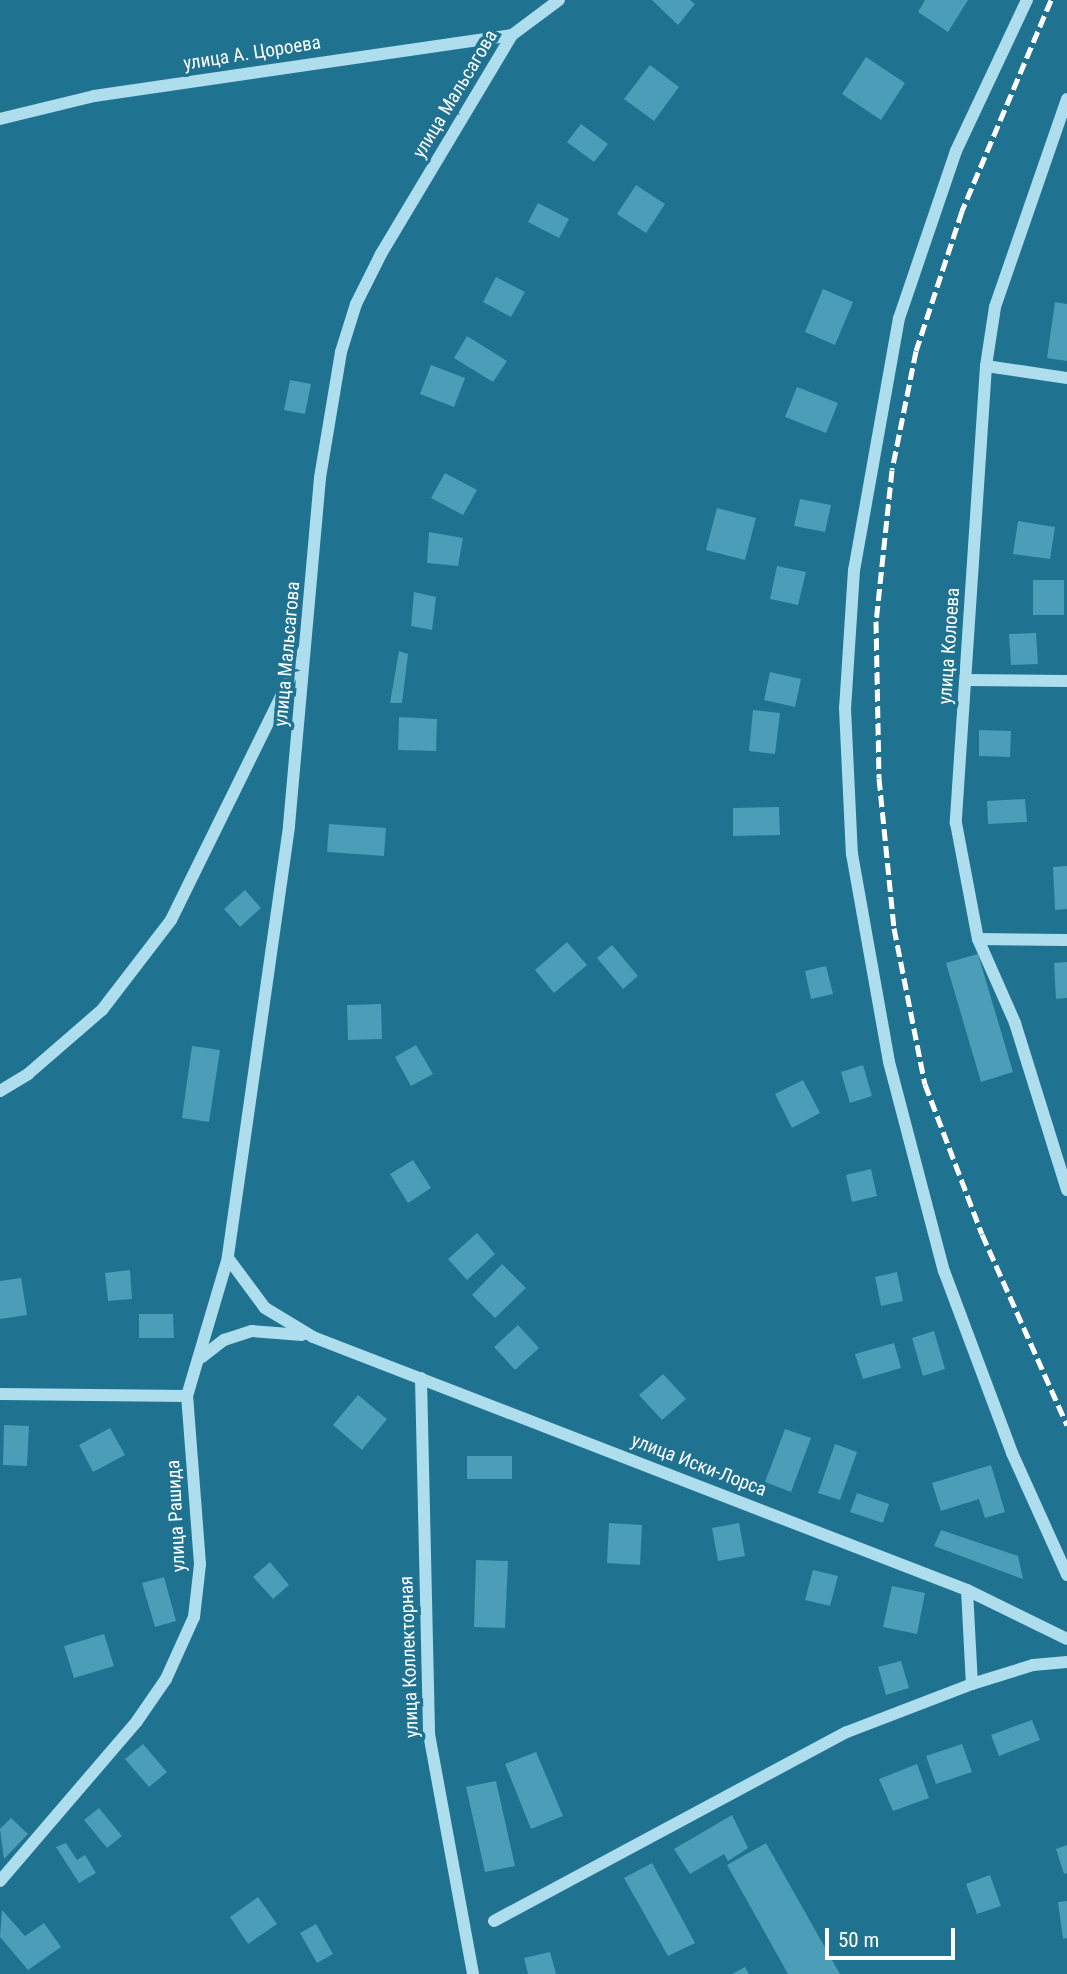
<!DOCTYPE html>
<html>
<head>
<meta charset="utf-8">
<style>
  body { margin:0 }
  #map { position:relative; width:1067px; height:1974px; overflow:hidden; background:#1f7290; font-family:"Roboto Condensed",sans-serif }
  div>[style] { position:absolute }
  .building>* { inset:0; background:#4b9db8 }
  .minor>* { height:12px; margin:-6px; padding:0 6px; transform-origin:6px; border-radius:6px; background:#aedded }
  .rail>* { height:5px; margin-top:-2.5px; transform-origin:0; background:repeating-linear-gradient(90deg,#fff 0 12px,transparent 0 17px) }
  span { translate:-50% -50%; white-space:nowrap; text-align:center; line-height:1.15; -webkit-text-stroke:7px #1f7290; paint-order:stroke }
  .street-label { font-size:19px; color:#fff }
  .scale { position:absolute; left:825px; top:1928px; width:130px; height:32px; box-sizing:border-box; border:4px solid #fff; border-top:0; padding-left:9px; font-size:21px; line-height:24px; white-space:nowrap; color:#fff; -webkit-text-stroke:5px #1f7290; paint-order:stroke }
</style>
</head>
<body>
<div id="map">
  <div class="building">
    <div style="clip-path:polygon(652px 0,690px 0,695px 4px,678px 25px)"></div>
    <div style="clip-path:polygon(925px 0,968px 0,948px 32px,918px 12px)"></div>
    <div style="clip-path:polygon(866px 57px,905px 83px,881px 120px,842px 94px)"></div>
    <div style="clip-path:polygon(650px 65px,679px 87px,654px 121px,624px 99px)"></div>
    <div style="clip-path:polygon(581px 124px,608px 144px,594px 162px,567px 142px)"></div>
    <div style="clip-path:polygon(636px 185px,665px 204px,646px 233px,617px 214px)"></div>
    <div style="clip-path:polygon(538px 203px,569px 219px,559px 238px,528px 222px)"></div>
    <div style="clip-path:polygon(496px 277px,525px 292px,511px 317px,483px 302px)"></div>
    <div style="clip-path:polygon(823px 289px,853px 302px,835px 345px,805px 332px)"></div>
    <div style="clip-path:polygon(1055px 302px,1067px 304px,1067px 361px,1047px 358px)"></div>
    <div style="clip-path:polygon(467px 336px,507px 361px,493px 382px,454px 358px)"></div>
    <div style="clip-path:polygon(431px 365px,465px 378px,454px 407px,420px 394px)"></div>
    <div style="clip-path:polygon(290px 380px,311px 384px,305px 414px,284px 410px)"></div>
    <div style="clip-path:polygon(797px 387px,838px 403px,826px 433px,785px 417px)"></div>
    <div style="clip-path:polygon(445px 473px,477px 490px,463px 515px,431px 498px)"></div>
    <div style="clip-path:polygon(800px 499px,831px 505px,825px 532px,794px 526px)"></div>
    <div style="clip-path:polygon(717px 508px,756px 518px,745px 560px,706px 550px)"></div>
    <div style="clip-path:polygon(1018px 521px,1055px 527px,1050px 559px,1013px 554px)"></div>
    <div style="clip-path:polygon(429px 532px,463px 538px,458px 566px,427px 563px)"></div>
    <div style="clip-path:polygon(777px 566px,806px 572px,798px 605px,770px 599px)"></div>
    <div style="clip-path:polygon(1033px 580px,1064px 580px,1064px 615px,1033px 615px)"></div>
    <div style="clip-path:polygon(414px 592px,436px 597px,432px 630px,411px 626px)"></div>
    <div style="clip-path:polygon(1036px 633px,1038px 664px,1011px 665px,1009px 634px)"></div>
    <div style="clip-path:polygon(399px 651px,408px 654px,402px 703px,390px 703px)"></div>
    <div style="clip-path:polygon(770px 672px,801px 679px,795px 707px,764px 700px)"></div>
    <div style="clip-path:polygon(753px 710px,780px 713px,775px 754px,749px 751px)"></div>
    <div style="clip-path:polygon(399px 717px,437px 719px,436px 751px,398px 750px)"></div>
    <div style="clip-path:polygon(979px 730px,1011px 731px,1010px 757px,979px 756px)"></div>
    <div style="clip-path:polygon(1025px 799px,1027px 822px,988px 824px,987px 801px)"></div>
    <div style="clip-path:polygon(779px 807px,780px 835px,733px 836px,733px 808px)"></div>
    <div style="clip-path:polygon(329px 824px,386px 828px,384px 856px,327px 852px)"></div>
    <div style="clip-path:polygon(1067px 866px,1067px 909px,1055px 910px,1053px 867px)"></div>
    <div style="clip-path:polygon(245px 890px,261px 908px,240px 927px,224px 909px)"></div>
    <div style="clip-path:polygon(567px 942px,587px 965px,554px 993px,535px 970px)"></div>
    <div style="clip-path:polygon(612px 945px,638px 976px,623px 989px,597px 958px)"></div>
    <div style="clip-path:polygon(978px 954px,1013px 1072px,981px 1082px,946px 963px)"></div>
    <div style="clip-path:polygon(1067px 962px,1067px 998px,1056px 999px,1054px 963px)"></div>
    <div style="clip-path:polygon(826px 966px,833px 994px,811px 999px,805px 971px)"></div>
    <div style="clip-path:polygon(381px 1004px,382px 1039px,348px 1040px,347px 1005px)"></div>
    <div style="clip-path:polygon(416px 1045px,433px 1074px,411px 1086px,395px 1057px)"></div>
    <div style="clip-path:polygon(192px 1046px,220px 1050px,209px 1122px,182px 1118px)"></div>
    <div style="clip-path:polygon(863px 1065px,872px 1096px,850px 1103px,841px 1072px)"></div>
    <div style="clip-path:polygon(803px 1080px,820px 1113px,792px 1128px,775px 1094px)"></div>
    <div style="clip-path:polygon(413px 1160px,431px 1188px,408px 1203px,390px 1174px)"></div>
    <div style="clip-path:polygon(871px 1169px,877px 1196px,852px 1202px,846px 1175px)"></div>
    <div style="clip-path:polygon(477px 1233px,495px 1254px,467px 1280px,448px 1259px)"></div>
    <div style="clip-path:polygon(502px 1264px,526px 1288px,495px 1318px,472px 1295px)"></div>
    <div style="clip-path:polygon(130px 1270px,132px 1299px,108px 1301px,105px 1273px)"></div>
    <div style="clip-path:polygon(897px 1272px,903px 1301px,881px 1306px,875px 1277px)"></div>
    <div style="clip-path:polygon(21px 1278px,27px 1315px,0 1319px,0 1281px)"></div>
    <div style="clip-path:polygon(139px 1314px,173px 1314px,174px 1338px,139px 1338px)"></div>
    <div style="clip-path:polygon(518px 1325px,539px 1348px,515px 1370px,494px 1347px)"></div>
    <div style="clip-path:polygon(934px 1331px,945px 1369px,923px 1376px,912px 1338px)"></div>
    <div style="clip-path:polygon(894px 1343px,901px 1368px,863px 1379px,855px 1354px)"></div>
    <div style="clip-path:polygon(663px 1374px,686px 1399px,662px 1420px,639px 1395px)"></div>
    <div style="clip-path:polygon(358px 1395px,387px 1419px,362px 1450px,333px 1425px)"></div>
    <div style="clip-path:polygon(4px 1425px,29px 1426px,27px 1466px,3px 1465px)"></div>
    <div style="clip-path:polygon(110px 1428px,125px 1455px,93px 1472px,79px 1445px)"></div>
    <div style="clip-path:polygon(785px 1429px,811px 1438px,791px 1492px,765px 1482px)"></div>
    <div style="clip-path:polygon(835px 1444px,857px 1452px,840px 1500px,818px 1493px)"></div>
    <div style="clip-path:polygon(467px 1456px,512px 1456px,512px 1479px,467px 1479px)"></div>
    <div style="clip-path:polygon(991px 1465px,1005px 1512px,985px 1518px,979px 1499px,941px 1511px,932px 1483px)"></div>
    <div style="clip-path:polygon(857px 1493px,889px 1504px,883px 1523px,850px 1512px)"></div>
    <div style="clip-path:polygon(609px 1523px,642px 1525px,640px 1565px,607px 1563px)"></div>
    <div style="clip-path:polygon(739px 1523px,745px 1556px,718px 1561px,712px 1528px)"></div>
    <div style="clip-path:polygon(941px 1530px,1018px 1556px,1023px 1579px,934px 1546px)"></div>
    <div style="clip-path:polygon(476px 1560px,508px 1561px,505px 1628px,474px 1627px)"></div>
    <div style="clip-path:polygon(270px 1562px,289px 1585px,273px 1599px,253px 1577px)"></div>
    <div style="clip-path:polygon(813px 1570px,838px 1576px,830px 1606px,805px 1600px)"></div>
    <div style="clip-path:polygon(164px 1577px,176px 1621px,155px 1627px,142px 1583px)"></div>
    <div style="clip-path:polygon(892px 1586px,925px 1593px,917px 1634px,883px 1627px)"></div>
    <div style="clip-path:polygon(104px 1634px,114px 1666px,74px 1678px,64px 1646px)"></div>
    <div style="clip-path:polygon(901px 1661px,909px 1688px,886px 1695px,878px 1667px)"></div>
    <div style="clip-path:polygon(1032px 1720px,1040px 1740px,999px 1756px,991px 1735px)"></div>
    <div style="clip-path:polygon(143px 1744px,167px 1772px,149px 1787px,125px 1759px)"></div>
    <div style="clip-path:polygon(962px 1744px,972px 1772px,936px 1784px,926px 1756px)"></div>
    <div style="clip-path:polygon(536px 1752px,563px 1816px,531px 1829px,505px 1764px)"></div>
    <div style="clip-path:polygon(917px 1764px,929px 1798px,893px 1811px,879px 1779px)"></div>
    <div style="clip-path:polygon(496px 1781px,515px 1866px,485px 1872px,466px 1787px)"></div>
    <div style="clip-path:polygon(99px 1808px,122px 1836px,107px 1848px,84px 1820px)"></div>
    <div style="clip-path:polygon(732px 1815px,748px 1848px,728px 1861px,724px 1854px,690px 1874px,674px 1849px)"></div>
    <div style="clip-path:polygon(11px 1818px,28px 1834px,4px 1859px,0 1829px)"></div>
    <div style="clip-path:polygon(66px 1843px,77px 1860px,85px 1855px,96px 1873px,79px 1883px,56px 1847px)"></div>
    <div style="clip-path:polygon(766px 1843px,840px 1974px,788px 1974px,727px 1865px)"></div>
    <div style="clip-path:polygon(1067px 1845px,1067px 1873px,1064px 1874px,1056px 1849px)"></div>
    <div style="clip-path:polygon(652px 1863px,695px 1943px,668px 1956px,624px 1878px)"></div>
    <div style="clip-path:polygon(990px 1875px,1001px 1906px,977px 1914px,966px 1884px)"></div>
    <div style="clip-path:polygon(258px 1897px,277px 1924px,248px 1944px,230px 1917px)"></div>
    <div style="clip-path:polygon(1067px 1901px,1067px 1938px,1063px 1939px,1058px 1902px)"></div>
    <div style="clip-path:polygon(2px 1910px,25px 1936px,44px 1923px,61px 1947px,28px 1970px,0 1937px)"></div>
    <div style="clip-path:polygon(316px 1924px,333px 1954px,317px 1963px,300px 1933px)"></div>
    <div style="clip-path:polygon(550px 1952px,556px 1974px,528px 1974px,524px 1958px)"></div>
    <div style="clip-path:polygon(745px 1967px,749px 1974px,732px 1974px)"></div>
  </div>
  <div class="minor">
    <div style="left:559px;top:0;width:59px;rotate:143.3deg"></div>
    <div style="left:512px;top:35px;width:255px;rotate:120.9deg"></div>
    <div style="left:381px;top:254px;width:56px;rotate:116.6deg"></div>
    <div style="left:356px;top:304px;width:50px;rotate:107.4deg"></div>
    <div style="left:341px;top:352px;width:128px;rotate:99.5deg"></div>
    <div style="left:320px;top:478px;width:350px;rotate:95.1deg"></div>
    <div style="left:289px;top:827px;width:435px;rotate:98.1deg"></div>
    <div style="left:228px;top:1258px;width:62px;rotate:53.5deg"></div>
    <div style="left:265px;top:1308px;width:56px;rotate:31.1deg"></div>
    <div style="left:313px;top:1337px;width:701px;rotate:21.15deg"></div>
    <div style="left:967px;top:1590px;width:111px;rotate:26.1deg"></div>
    <div style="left:1027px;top:0;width:167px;rotate:115.2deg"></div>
    <div style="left:956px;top:151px;width:176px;rotate:108.8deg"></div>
    <div style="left:899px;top:318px;width:256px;rotate:100.1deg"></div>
    <div style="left:854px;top:570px;width:138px;rotate:93.7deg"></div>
    <div style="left:845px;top:708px;width:146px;rotate:87.3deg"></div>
    <div style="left:852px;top:854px;width:211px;rotate:79.9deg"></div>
    <div style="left:889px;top:1062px;width:216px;rotate:75.3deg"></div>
    <div style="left:944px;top:1271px;width:194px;rotate:69.5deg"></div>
    <div style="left:1012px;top:1453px;width:134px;rotate:65.7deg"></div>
    <div style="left:1067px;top:99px;width:220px;rotate:109.1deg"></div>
    <div style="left:995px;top:307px;width:60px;rotate:98.7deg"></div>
    <div style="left:986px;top:366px;width:458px;rotate:93.8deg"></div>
    <div style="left:956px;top:823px;width:118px;rotate:79.3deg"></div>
    <div style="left:978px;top:939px;width:92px;rotate:66.2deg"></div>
    <div style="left:1015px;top:1023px;width:175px;rotate:72.7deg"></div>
    <div style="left:0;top:119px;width:97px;rotate:-13.7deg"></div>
    <div style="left:94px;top:96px;width:422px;rotate:-8.3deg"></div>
    <div style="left:986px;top:366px;width:82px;rotate:8.4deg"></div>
    <div style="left:967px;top:680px;width:100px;rotate:0.6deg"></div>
    <div style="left:978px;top:939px;width:89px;rotate:0.6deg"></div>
    <div style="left:0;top:1091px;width:33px;rotate:-31deg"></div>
    <div style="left:28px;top:1074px;width:98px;rotate:-40.9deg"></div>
    <div style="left:102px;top:1010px;width:113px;rotate:-52.5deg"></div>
    <div style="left:171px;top:920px;width:301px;rotate:-63.8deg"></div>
    <div style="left:202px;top:1357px;width:28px;rotate:-38deg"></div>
    <div style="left:224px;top:1340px;width:29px;rotate:-18deg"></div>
    <div style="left:252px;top:1331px;width:50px;rotate:4.6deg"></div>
    <div style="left:421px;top:1378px;width:356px;rotate:88.7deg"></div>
    <div style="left:429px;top:1734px;width:244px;rotate:79.6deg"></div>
    <div style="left:0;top:1394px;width:187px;rotate:0.6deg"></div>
    <div style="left:967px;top:1590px;width:94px;rotate:87deg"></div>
    <div style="left:0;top:1881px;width:211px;rotate:-49.4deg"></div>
    <div style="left:137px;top:1721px;width:51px;rotate:-55.4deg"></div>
    <div style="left:166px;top:1679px;width:68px;rotate:-65.7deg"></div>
    <div style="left:194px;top:1617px;width:53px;rotate:-83.5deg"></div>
    <div style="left:200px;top:1564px;width:169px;rotate:-94.4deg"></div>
    <div style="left:187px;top:1396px;width:144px;rotate:-73.5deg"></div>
    <div style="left:494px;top:1921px;width:400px;rotate:-28.2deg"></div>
    <div style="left:847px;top:1732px;width:134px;rotate:-21deg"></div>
    <div style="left:972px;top:1684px;width:64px;rotate:-17.3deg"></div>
    <div style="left:1033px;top:1665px;width:34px;rotate:-5deg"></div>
  </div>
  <div class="rail">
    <div style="left:1051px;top:0;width:229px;rotate:112.9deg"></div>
    <div style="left:962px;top:211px;width:147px;rotate:108.2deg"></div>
    <div style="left:916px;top:351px;width:121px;rotate:101.4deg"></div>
    <div style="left:892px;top:470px;width:152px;rotate:96deg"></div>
    <div style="left:876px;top:621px;width:157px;rotate:88.9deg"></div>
    <div style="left:879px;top:778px;width:151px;rotate:84.3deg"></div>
    <div style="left:894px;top:928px;width:159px;rotate:78.8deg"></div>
    <div style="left:925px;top:1084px;width:160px;rotate:69.2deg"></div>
    <div style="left:982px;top:1234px;width:209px;rotate:66deg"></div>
  </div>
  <div class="street-label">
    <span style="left:252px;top:53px;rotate:-9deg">улица А. Цороева</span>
    <span style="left:455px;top:94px;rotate:-59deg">улица Мальсагова</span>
    <span style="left:949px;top:646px;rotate:-86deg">улица Колоева</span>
    <span style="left:287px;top:654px;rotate:-85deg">улица Мальсагова</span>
    <span style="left:699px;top:1465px;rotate:21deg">улица Иски-Лорса</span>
    <span style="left:176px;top:1516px;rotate:-93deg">улица Рашида</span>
    <span style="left:409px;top:1657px;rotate:-92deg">улица Коллекторная</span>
  </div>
  <div class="scale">50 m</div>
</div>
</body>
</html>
